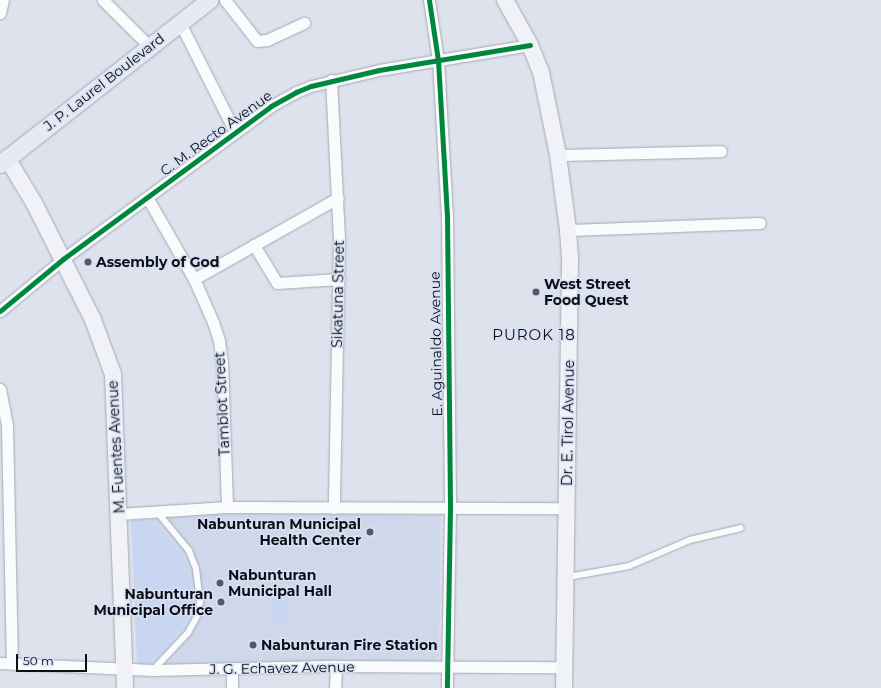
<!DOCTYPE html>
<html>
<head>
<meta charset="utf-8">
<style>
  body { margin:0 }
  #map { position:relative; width:881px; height:688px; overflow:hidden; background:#dde2ed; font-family:Montserrat,sans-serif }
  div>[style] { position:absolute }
  .built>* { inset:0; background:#cfd8eb }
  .green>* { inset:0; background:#c9d6f2 }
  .roads { filter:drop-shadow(0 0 1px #a5a9b1) drop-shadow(0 0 1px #a5a9b1) }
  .lane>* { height:5.5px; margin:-2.75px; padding:0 2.75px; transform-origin:2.75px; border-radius:2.75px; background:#fafbfc }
  .street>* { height:11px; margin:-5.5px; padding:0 5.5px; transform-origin:5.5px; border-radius:5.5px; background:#fafbfc }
  .secondary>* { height:16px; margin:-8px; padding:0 8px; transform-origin:8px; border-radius:8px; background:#f1f2f7 }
  .primary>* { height:17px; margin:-8.5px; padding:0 8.5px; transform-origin:8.5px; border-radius:8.5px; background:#e7eaf2 }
  .cycleway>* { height:5px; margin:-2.5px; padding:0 2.5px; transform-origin:2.5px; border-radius:2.5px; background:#00873e }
  .dots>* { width:11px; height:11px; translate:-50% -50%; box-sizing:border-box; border:2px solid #d7e0f3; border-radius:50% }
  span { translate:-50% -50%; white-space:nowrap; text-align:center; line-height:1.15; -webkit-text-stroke:3px #d7e0f3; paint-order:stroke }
  .street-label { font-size:14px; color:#0d0f16 }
  .poi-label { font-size:14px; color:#0d0f16; font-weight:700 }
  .left { translate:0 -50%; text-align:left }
  .right { translate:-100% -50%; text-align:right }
  .neighbourhood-label { font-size:15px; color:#0d0f16; letter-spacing:1px }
  .scale { position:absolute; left:16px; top:654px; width:71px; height:18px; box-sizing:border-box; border:2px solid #0d0f16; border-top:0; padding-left:5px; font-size:12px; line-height:14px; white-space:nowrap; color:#0d0f16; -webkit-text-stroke:3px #d7e0f3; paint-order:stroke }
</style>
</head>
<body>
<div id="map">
  <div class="built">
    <div style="clip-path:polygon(219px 513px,441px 515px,439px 657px,432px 663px,144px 666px,167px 649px,184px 558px,161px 529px,142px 520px)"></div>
  </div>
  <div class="green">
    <div style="clip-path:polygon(131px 520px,142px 520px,161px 529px,184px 558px,190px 581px,189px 612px,184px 625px,167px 649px,144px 666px,137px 666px)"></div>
    <div style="clip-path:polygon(287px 590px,291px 621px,274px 623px,271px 592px)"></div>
  </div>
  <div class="roads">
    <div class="lane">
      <div style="left:568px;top:577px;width:62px;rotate:-10.2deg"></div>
      <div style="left:629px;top:566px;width:66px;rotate:-23.1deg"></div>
      <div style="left:690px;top:540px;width:52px;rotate:-13.2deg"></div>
      <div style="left:155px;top:668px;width:48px;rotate:-46.7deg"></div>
      <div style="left:188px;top:633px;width:23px;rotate:-61deg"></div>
      <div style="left:199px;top:613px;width:11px;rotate:-85deg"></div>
      <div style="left:200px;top:602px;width:33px;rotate:-97deg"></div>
      <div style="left:196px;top:569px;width:19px;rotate:-111deg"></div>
      <div style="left:189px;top:551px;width:50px;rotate:-129.4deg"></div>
    </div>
    <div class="street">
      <div style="left:103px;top:0;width:65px;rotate:45deg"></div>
      <div style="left:225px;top:0;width:52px;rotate:52deg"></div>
      <div style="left:257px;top:41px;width:10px;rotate:-6deg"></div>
      <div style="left:267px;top:40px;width:41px;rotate:-24.7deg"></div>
      <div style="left:429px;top:0;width:61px;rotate:81.5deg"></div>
      <div style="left:438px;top:60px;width:156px;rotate:86.7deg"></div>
      <div style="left:447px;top:216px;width:293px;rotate:89.4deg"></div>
      <div style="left:450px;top:509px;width:179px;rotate:91deg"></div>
      <div style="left:0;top:13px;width:13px;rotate:-77deg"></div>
      <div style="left:180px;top:23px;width:122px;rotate:63.2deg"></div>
      <div style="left:331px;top:80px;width:159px;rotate:87.1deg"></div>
      <div style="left:339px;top:239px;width:269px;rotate:91.1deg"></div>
      <div style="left:558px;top:155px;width:163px;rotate:-1.4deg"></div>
      <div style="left:147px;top:197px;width:95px;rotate:60.2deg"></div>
      <div style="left:194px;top:279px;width:47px;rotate:66.2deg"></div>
      <div style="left:213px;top:322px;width:20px;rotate:72deg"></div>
      <div style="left:219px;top:341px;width:21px;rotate:82deg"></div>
      <div style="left:222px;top:362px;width:145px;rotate:88deg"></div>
      <div style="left:568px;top:230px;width:192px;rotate:-2.1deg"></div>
      <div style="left:254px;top:245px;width:44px;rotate:58.8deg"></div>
      <div style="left:277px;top:283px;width:62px;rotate:-3.7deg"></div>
      <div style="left:194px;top:279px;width:165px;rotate:-29.4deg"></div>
      <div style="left:0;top:311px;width:82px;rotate:-39.5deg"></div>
      <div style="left:63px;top:259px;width:258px;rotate:-36.3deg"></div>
      <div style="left:271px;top:106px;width:29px;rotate:-29deg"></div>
      <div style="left:296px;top:92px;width:16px;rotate:-22deg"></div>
      <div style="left:311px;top:86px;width:70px;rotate:-13.2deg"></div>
      <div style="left:379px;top:70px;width:153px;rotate:-9.4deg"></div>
      <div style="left:0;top:389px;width:38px;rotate:79deg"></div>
      <div style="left:7px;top:426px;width:238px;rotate:88.8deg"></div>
      <div style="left:119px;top:514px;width:108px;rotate:-3.7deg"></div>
      <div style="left:227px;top:507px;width:340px;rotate:0.2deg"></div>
      <div style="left:0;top:663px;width:153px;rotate:2.6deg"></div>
      <div style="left:153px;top:670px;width:183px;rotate:-1.3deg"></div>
      <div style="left:336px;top:666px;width:228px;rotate:0.3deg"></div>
      <div style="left:232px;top:688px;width:20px;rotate:-90deg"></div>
      <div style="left:335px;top:688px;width:22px;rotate:-87deg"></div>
    </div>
    <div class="secondary">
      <div style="left:505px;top:0;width:51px;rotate:60.9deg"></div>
      <div style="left:530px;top:45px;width:29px;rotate:68deg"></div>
      <div style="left:541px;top:72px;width:85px;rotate:78.4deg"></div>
      <div style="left:558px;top:155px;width:76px;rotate:82.4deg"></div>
      <div style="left:568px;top:230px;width:29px;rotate:86deg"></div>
      <div style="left:570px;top:259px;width:429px;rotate:90.8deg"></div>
      <div style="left:7px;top:158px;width:52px;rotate:59deg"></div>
      <div style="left:34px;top:203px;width:131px;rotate:63.2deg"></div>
      <div style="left:93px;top:320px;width:58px;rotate:69.7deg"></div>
      <div style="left:113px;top:374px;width:314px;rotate:87.8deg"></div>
    </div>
    <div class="primary">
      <div style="left:0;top:164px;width:266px;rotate:-38.1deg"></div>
    </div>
  </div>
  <div class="cycleway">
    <div style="left:429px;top:0;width:61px;rotate:81.5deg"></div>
    <div style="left:438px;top:60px;width:156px;rotate:86.7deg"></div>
    <div style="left:447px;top:216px;width:293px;rotate:89.4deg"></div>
    <div style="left:450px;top:509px;width:179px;rotate:91deg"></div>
    <div style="left:0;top:311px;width:82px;rotate:-39.5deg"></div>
    <div style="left:63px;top:259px;width:258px;rotate:-36.3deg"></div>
    <div style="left:271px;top:106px;width:29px;rotate:-29deg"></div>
    <div style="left:296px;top:92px;width:16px;rotate:-22deg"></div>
    <div style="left:311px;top:86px;width:70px;rotate:-13.2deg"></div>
    <div style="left:379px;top:70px;width:153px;rotate:-9.4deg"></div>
  </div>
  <div class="dots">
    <div style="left:88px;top:262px;background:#565961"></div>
    <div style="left:536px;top:292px;background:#565961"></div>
    <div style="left:370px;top:532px;background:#565961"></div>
    <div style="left:220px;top:583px;background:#565961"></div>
    <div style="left:221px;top:602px;background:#565961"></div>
    <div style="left:253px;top:645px;background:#565961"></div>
  </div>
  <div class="street-label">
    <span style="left:104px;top:82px;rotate:-38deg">J. P. Laurel Boulevard</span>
    <span style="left:216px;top:133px;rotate:-36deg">C. M. Recto Avenue</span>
    <span style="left:338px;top:294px;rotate:-89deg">Sikatuna Street</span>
    <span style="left:436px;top:344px;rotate:-91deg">E. Aguinaldo Avenue</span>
    <span style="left:222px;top:404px;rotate:-93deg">Tamblot Street</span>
    <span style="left:568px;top:423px;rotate:-89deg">Dr. E. Tirol Avenue</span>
    <span style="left:116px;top:447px;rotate:-93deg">M. Fuentes Avenue</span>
    <span style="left:282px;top:668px;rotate:-1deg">J. G. Echavez Avenue</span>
  </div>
  <div class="poi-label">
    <span class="left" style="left:96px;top:262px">Assembly of God</span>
    <span class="left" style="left:544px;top:292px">West Street<br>Food Quest</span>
    <span class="right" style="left:361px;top:532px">Nabunturan Municipal<br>Health Center</span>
    <span class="left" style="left:228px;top:583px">Nabunturan<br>Municipal Hall</span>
    <span class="right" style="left:213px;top:602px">Nabunturan<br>Municipal Office</span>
    <span class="left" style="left:261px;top:645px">Nabunturan Fire Station</span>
  </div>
  <div class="neighbourhood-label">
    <span style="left:534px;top:335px">PUROK 18</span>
  </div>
  <div class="scale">50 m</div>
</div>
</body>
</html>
